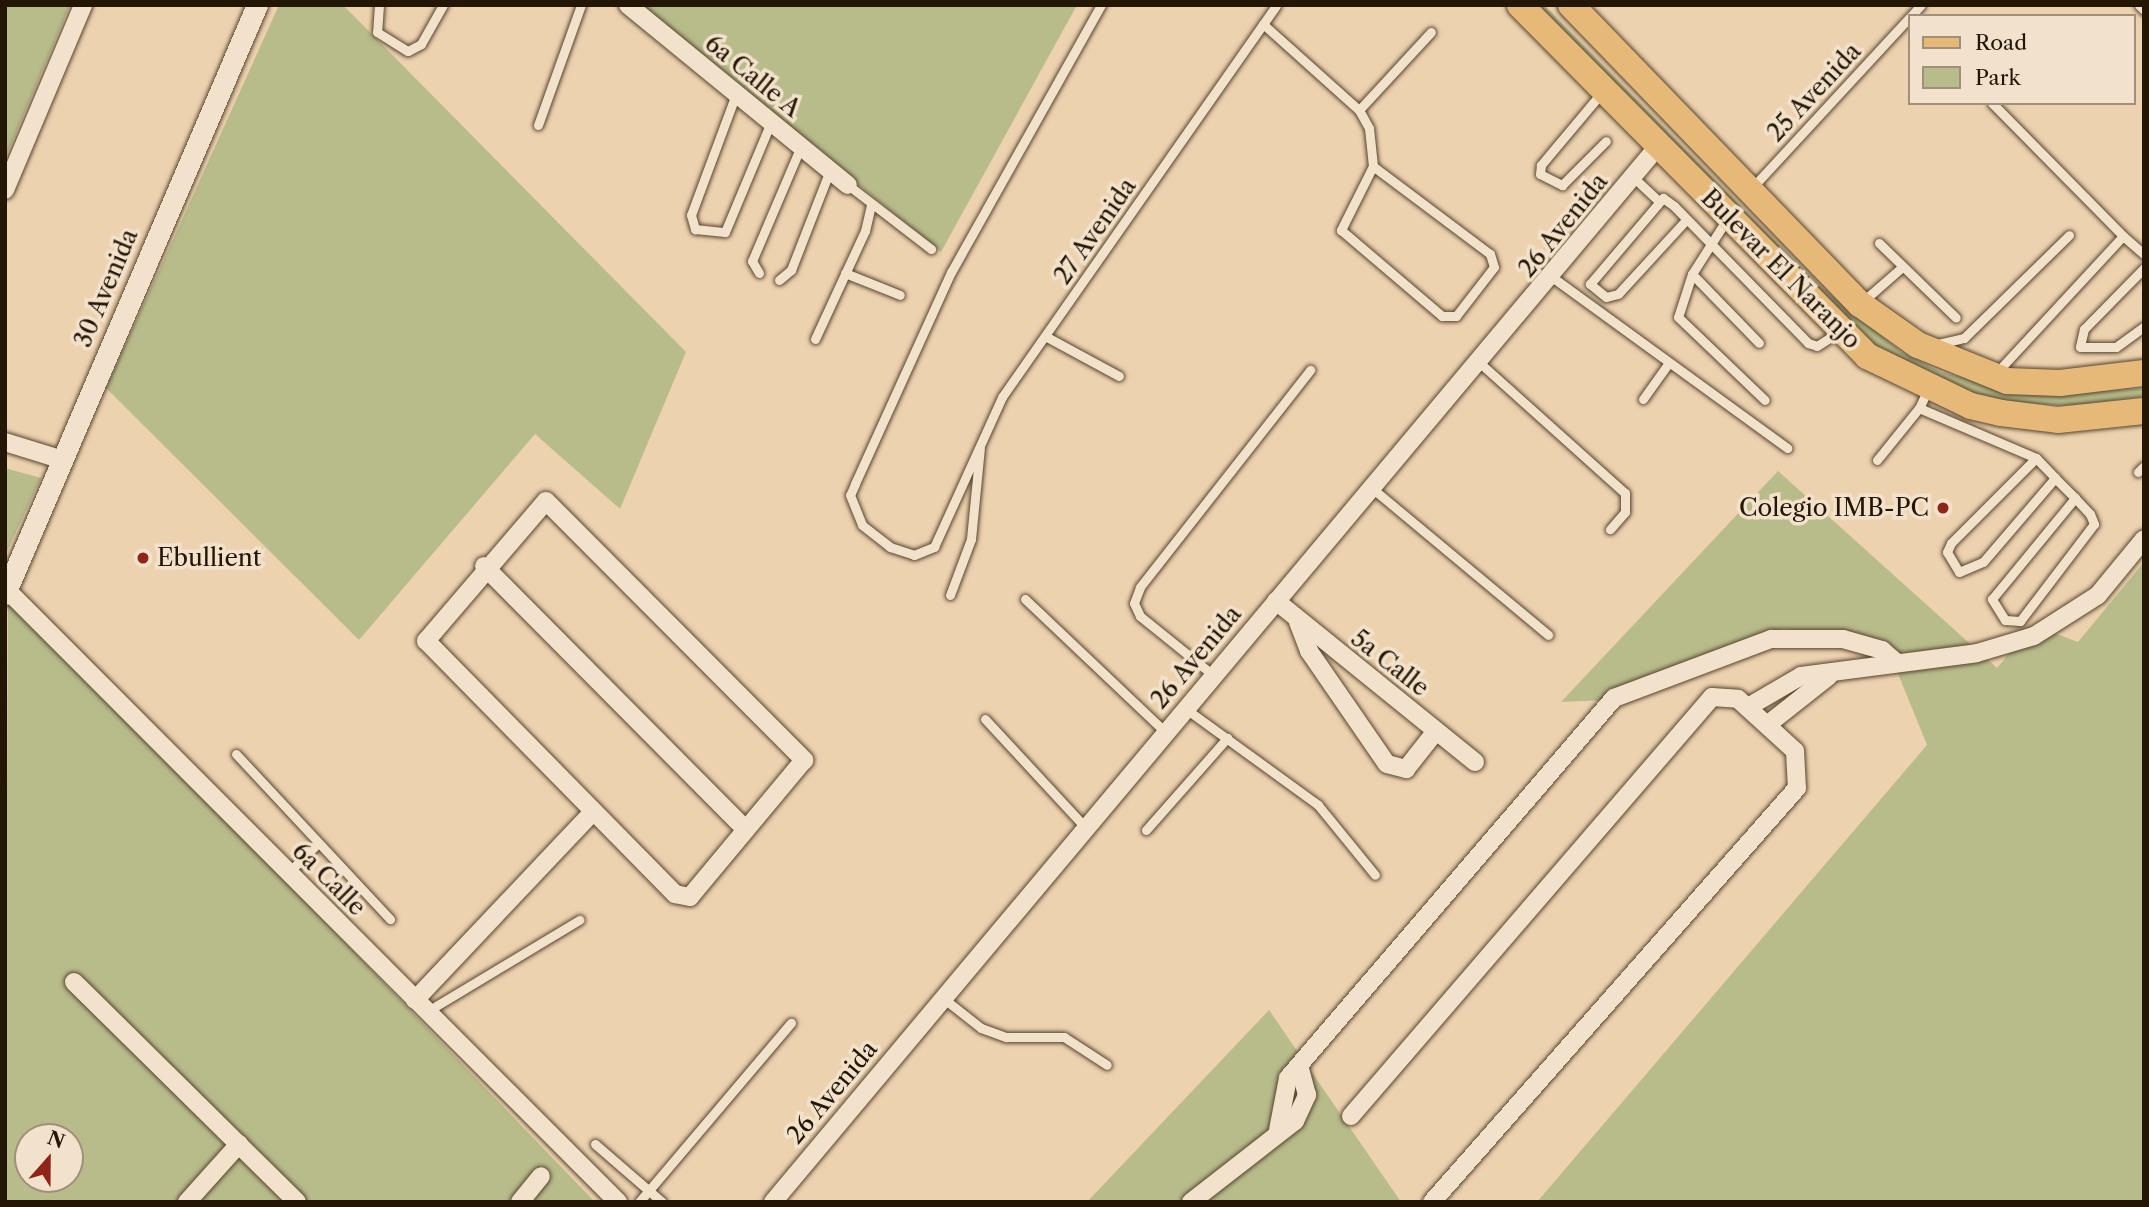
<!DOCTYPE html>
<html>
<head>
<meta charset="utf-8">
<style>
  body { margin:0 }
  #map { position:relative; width:2149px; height:1207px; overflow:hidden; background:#edd2af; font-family:"Libre Caslon Text",serif }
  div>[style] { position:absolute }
  .green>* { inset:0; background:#b8bc8b }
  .roads { filter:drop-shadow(0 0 2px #56452f) drop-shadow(0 0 2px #56452f) }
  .service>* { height:9px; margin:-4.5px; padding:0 4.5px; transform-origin:4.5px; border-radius:4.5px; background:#f3e2cb }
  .minor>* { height:18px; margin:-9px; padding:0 9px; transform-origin:9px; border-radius:9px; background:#f3e2cb }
  .tertiary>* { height:21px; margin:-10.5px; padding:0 10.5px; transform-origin:10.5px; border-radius:10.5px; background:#f3e2cb }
  .primary>* { height:26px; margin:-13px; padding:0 13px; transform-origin:13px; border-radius:13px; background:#e6b978 }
  .dots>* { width:19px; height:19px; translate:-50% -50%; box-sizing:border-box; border:4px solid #f3e2cb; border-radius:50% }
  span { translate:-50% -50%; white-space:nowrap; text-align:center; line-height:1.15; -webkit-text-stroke:7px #f3e2cb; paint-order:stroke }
  .street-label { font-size:24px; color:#231604 }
  .poi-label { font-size:24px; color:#231604 }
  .right { translate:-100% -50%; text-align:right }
  .left { translate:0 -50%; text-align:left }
  .frame { position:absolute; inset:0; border:7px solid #231604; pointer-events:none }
  .legend { position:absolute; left:1908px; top:14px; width:228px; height:91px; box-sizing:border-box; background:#f3e2cb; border:2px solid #a0907b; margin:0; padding:9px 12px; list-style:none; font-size:21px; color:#231604 }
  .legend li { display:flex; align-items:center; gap:14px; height:35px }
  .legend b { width:35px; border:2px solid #a0907b }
  .north { position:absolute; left:14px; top:1123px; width:70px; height:70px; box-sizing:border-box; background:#f3e2cb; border:2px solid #a0907b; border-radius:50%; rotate:21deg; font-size:19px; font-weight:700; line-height:28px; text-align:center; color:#231604 }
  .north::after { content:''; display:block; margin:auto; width:24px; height:32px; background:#8f2418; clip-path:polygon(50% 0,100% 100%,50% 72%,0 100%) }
</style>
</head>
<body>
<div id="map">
  <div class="green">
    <div style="clip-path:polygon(5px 5px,70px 5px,5px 159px)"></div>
    <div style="clip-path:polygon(279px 5px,343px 5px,686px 352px,620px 509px,535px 434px,359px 640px,106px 388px)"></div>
    <div style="clip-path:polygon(638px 5px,1077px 5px,941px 252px)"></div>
    <div style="clip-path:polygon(1534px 5px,1544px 5px,1815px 282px,1900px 351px,1941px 372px,1997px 387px,2047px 395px,2144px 388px,2144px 396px,2078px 406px,2020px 403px,1962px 391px,1877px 349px)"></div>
    <div style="clip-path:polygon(5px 468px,41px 478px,5px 556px)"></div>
    <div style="clip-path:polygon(1778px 471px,1997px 668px,2033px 625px,2078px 642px,2144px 562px,2144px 1202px,1537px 1202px,1927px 745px,1888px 649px,1784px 628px,1608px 700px,1561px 702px)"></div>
    <div style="clip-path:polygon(evenodd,8px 593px,595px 1202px,5px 1202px,8px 593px,28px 1137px,70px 1137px,70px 1179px,28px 1179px,28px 1137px)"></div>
    <div style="clip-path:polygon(1269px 1010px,1401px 1202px,1087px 1202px)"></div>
  </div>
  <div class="roads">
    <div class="service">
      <div style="left:379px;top:5px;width:27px;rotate:94deg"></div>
      <div style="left:377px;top:32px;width:36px;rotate:32deg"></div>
      <div style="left:408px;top:51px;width:15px;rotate:-28deg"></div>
      <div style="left:421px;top:44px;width:45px;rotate:-60.6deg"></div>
      <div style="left:1101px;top:5px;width:306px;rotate:119.3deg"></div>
      <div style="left:951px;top:272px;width:233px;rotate:114.4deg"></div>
      <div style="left:855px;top:484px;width:12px;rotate:114deg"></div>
      <div style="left:850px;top:495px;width:32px;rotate:68deg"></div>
      <div style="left:862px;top:525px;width:36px;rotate:38deg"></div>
      <div style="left:890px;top:547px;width:25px;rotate:18deg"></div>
      <div style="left:914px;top:555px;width:22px;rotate:-22deg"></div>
      <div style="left:934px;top:547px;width:165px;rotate:-65.6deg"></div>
      <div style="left:1002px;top:397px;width:478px;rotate:-55deg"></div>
      <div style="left:2139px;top:5px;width:7px;rotate:45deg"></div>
      <div style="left:1911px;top:16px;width:15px;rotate:-48deg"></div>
      <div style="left:1263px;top:24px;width:129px;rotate:41.9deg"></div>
      <div style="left:1359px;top:110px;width:21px;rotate:61deg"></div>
      <div style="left:1369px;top:128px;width:38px;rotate:84deg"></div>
      <div style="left:1373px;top:166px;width:72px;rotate:116.6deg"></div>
      <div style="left:1341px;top:230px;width:133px;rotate:40.4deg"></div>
      <div style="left:1442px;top:316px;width:14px"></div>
      <div style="left:1456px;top:316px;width:62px;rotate:-52.2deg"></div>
      <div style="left:1494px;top:267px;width:14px;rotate:-107deg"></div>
      <div style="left:1490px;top:254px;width:146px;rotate:-143.1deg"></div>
      <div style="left:1603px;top:91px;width:97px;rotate:130deg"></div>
      <div style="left:1541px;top:165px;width:9px;rotate:96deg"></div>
      <div style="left:1540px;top:174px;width:25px;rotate:27deg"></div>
      <div style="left:1562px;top:185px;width:62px;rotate:-45deg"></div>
      <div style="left:736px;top:94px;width:129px;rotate:110.4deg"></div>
      <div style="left:691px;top:215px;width:15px;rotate:74deg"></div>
      <div style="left:695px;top:229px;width:30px;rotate:6deg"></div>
      <div style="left:725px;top:232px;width:119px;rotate:-67.3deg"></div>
      <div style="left:1992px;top:103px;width:187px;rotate:45.4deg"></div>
      <div style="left:2123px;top:236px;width:187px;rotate:132.8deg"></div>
      <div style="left:1359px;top:110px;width:106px;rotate:-47.3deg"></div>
      <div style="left:538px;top:125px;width:127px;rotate:-70.3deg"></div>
      <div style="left:1633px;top:177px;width:34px;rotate:43deg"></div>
      <div style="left:848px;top:185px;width:105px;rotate:37.6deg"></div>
      <div style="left:1751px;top:189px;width:233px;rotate:-47.3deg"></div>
      <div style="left:1727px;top:219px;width:65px;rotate:122.5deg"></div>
      <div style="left:1692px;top:274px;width:45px;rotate:108deg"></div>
      <div style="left:1678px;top:317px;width:120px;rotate:43.7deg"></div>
      <div style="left:1686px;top:220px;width:100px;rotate:132.6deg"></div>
      <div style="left:1618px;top:294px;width:12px;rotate:166deg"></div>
      <div style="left:1606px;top:297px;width:21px;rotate:-141deg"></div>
      <div style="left:1590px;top:284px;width:113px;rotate:-49.7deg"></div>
      <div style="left:1663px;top:198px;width:14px;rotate:36deg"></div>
      <div style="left:1674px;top:206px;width:192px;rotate:45.6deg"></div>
      <div style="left:1808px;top:343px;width:9px;rotate:18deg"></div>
      <div style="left:1817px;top:346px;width:27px;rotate:-33deg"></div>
      <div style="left:2123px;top:236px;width:28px;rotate:41deg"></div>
      <div style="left:1879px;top:243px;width:107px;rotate:44.2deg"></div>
      <div style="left:2144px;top:268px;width:86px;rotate:134.5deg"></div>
      <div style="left:2084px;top:329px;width:18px;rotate:103deg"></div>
      <div style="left:2080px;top:347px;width:36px"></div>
      <div style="left:2116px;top:347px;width:34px;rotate:-36deg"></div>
      <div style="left:759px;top:273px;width:14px;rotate:-120deg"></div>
      <div style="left:752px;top:261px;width:125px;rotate:-66.9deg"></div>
      <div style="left:845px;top:273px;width:59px;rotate:21.8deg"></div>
      <div style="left:1692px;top:274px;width:96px;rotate:45.8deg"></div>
      <div style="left:1552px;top:277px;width:291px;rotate:36deg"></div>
      <div style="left:779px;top:280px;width:16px;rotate:-40deg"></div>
      <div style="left:791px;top:270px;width:107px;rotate:-68.7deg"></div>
      <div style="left:1861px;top:303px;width:53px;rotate:-41.2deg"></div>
      <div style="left:1045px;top:336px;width:84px;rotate:28.4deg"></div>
      <div style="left:815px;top:339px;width:119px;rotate:-65.2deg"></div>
      <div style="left:865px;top:231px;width:28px;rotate:-77deg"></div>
      <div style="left:1938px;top:344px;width:27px;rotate:-13deg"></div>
      <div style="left:1964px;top:338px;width:147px;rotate:-44.4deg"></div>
      <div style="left:1481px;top:364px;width:193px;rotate:41.9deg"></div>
      <div style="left:1625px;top:493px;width:19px;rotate:90deg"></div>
      <div style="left:1625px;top:512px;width:23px;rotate:131deg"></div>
      <div style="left:1928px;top:389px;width:21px;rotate:115deg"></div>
      <div style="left:1919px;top:408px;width:127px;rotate:23.1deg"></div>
      <div style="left:2036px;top:458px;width:28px;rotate:46deg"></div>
      <div style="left:2055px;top:478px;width:28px;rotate:45deg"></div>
      <div style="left:2075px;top:498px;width:22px;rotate:47deg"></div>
      <div style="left:2090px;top:514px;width:11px;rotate:68deg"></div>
      <div style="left:2094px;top:524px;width:122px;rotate:127.3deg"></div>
      <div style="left:2020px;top:621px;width:15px;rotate:-176deg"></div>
      <div style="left:2005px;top:620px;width:25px;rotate:-122deg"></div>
      <div style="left:1992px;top:599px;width:131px;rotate:-50.6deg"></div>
      <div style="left:1643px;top:399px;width:43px;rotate:-54.5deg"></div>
      <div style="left:2036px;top:458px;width:120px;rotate:135deg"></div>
      <div style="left:1951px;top:543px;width:10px;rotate:114deg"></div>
      <div style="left:1947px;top:552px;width:23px;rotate:59deg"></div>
      <div style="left:1959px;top:572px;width:26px;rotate:-23deg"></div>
      <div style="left:1983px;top:562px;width:111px;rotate:-49.4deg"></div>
      <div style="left:1877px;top:460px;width:67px;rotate:-51.1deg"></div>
      <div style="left:2138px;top:472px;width:8px;rotate:-45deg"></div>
      <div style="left:1373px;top:489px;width:228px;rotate:39.8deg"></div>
      <div style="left:950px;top:595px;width:60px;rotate:-69.4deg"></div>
      <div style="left:971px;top:539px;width:91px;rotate:-84.4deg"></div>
      <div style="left:1025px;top:599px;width:193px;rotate:43.5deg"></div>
      <div style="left:1213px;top:675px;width:94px;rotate:-141.1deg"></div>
      <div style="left:1140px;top:616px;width:14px;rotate:-115deg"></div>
      <div style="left:1134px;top:603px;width:17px;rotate:-69deg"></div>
      <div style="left:1140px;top:587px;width:276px;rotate:-51.9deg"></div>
      <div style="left:1186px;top:709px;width:163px;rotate:36deg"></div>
      <div style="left:1318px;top:805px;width:90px;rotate:50.8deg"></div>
      <div style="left:985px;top:719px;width:147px;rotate:47.2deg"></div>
      <div style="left:236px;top:754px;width:226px;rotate:47deg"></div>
      <div style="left:1146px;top:830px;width:123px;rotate:-48.6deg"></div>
      <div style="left:288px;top:873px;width:42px;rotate:-45deg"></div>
      <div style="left:943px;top:998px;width:48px;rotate:38.3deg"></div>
      <div style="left:981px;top:1028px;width:27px;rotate:20deg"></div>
      <div style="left:1006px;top:1037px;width:58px"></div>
      <div style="left:1064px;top:1037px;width:51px;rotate:33.1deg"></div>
      <div style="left:426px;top:1012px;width:179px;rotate:-31deg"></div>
      <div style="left:595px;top:1144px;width:89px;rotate:40.9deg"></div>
      <div style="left:639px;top:1202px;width:235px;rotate:-49.7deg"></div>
    </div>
    <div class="minor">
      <div style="left:628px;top:5px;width:284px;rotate:39.3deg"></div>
      <div style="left:5px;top:190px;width:201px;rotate:-67.1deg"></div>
      <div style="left:5px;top:442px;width:58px;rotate:17.2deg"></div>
      <div style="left:546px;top:501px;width:366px;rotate:45.1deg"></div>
      <div style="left:804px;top:760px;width:178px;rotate:129.8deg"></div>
      <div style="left:690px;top:897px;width:15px;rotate:-169deg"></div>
      <div style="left:675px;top:894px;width:355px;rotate:-134.5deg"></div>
      <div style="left:426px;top:641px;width:184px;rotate:-49.4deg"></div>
      <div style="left:484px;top:566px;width:371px;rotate:45.2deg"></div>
      <div style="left:7px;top:590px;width:865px;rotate:45.05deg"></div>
      <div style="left:1276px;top:601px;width:256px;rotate:39deg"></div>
      <div style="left:1298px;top:622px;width:31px;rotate:69deg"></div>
      <div style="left:1309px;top:651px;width:137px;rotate:55.4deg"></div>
      <div style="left:1387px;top:764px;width:20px;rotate:15deg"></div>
      <div style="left:1406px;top:769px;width:48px;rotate:-51.7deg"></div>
      <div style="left:1748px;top:707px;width:61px;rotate:-30.3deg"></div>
      <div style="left:1801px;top:676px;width:177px;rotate:-7.4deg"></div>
      <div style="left:1977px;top:653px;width:59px;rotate:-16.6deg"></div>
      <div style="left:2034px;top:636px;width:76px;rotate:-32.6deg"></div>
      <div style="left:2098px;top:595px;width:72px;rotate:-50.6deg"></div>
      <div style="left:1767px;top:725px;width:79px;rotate:-38.3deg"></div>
      <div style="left:74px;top:982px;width:313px;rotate:44.6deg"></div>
      <div style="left:415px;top:1000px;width:259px;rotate:-46.6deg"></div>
      <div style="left:1351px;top:1116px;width:553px;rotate:-49.25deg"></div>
      <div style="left:1712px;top:697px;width:26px;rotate:4deg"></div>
      <div style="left:1738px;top:699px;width:77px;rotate:42.4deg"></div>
      <div style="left:1795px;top:751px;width:37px;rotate:87deg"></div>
      <div style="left:1797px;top:788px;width:552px;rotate:131.4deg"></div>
      <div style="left:1278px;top:1130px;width:53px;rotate:-79.1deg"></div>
      <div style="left:1288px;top:1078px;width:501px;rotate:-49.37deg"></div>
      <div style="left:1614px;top:698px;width:168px;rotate:-20.6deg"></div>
      <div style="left:1771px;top:639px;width:72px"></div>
      <div style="left:1843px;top:639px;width:41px;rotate:15.8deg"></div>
      <div style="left:1882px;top:650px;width:20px;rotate:41deg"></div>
      <div style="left:187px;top:1202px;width:78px;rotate:-48.1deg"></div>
      <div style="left:520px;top:1202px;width:33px;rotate:-51deg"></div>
      <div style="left:773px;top:1202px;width:1379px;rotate:-50.03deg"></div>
      <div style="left:1191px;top:1202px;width:132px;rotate:-37.9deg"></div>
      <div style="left:1295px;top:1121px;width:29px;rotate:-65deg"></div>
      <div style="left:1307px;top:1095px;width:30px;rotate:-105deg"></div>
    </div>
    <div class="tertiary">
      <div style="left:5px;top:594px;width:641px;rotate:-66.84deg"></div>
    </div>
    <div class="primary">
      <div style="left:1520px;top:5px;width:494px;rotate:45.3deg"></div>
      <div style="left:1867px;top:356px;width:115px;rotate:25.7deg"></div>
      <div style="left:1971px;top:406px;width:31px;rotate:13deg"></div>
      <div style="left:2001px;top:413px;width:57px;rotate:7deg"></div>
      <div style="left:2058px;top:420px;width:86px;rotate:-6deg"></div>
      <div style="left:1571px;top:5px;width:416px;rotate:46deg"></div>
      <div style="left:1860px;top:304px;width:71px;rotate:35.3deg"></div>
      <div style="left:1918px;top:345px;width:96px;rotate:22deg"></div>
      <div style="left:2007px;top:381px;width:53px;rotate:2.2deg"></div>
      <div style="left:2060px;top:383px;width:85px;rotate:-6.8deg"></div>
    </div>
  </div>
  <div class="dots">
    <div style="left:1943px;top:508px;background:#8f2418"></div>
    <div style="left:143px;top:558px;background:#8f2418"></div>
  </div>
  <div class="street-label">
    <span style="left:753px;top:76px;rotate:39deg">6a Calle A</span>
    <span style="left:1814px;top:92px;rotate:-47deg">25 Avenida</span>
    <span style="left:1563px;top:225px;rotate:-51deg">26 Avenida</span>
    <span style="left:1095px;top:231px;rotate:-55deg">27 Avenida</span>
    <span style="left:1781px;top:269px;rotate:45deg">Bulevar El Naranjo</span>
    <span style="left:106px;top:288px;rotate:-67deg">30 Avenida</span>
    <span style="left:1196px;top:657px;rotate:-50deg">26 Avenida</span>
    <span style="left:1390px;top:663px;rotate:38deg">5a Calle</span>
    <span style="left:329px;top:879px;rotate:45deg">6a Calle</span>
    <span style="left:832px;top:1092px;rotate:-50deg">26 Avenida</span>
  </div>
  <div class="poi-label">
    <span class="right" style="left:1929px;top:508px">Colegio IMB-PC</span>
    <span class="left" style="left:157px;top:558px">Ebullient</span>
  </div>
  <div class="frame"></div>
  <ul class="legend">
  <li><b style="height:9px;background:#e6b978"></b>Road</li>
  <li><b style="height:19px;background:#b8bc8b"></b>Park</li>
  </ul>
  <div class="north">N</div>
</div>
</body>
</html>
